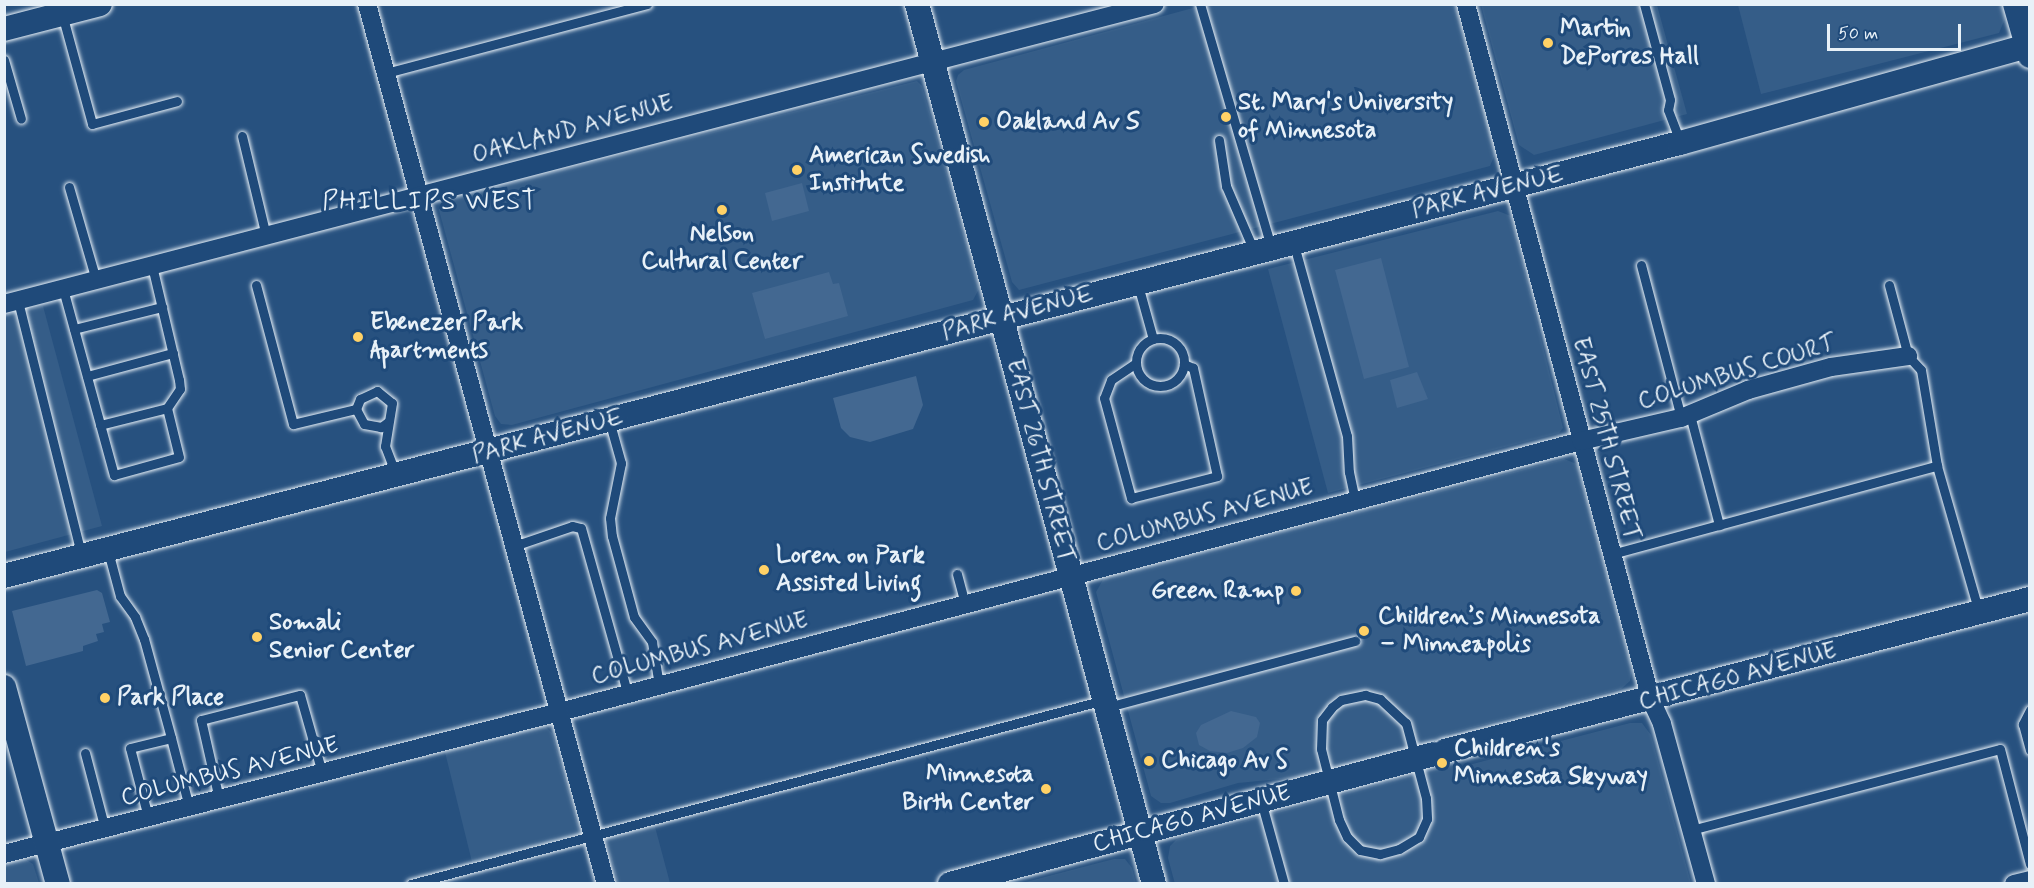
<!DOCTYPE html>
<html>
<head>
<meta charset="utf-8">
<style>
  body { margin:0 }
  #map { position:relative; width:2034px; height:888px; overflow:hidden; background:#27517f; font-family:Mynerve,sans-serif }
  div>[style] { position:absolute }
  .built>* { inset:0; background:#355d88 }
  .green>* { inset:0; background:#436891 }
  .roads { filter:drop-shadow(0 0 2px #e8f1f8) drop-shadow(0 0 2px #e8f1f8) }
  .service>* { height:9px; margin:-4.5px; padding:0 4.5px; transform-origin:4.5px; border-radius:4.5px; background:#1f4a7a }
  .service>.ring { margin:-4.5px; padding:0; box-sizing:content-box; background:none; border:9px solid #1f4a7a; border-radius:50% }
  .minor>* { height:18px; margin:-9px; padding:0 9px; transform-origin:9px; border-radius:9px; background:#1f4a7a }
  .tertiary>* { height:24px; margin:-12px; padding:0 12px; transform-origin:12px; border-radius:12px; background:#1f4a7a }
  .dots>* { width:16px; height:16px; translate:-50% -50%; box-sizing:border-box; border:3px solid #1f4a7a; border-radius:50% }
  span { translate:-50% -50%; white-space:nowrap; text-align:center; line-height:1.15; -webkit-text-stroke:6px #1f4a7a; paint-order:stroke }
  .poi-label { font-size:24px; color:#e8f1f8; font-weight:700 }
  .left { translate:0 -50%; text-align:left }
  .right { translate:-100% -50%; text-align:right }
  .street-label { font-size:24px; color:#e8f1f8 }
  .neighbourhood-label { font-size:26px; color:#e8f1f8; letter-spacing:1.5px }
  .frame { position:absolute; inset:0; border:6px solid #e8f1f8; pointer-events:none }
  .scale { position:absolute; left:1827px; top:24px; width:134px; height:27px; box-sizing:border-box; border:3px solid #e8f1f8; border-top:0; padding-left:8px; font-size:18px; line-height:21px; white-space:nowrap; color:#e8f1f8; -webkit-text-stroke:4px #1f4a7a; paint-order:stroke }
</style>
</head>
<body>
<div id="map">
  <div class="built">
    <div style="clip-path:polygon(2005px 4px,2007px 14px,1999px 33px,1761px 94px,1738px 5px)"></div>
    <div style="clip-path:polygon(1204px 5px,1455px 5px,1496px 152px,1490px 166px,1019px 290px,1012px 282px,956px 81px,958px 75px,964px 70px)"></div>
    <div style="clip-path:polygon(1481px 5px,1657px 5px,1687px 114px,1534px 155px,1519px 145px)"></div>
    <div style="clip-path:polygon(917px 81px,922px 86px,979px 289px,973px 300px,512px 425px,501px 424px,495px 416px,439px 210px,446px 199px)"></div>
    <div style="clip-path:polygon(1498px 211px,1511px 216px,1563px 428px,1559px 433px,1328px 493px,1268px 269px)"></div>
    <div style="clip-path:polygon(43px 306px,102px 526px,5px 552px,5px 315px)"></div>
    <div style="clip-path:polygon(1564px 459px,1577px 464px,1632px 671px,1630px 681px,1621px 689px,1448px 734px,1446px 738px,1311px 776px,1238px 783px,1170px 803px,1161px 803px,1151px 796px,1096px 592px,1104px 578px)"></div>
    <div style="clip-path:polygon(1630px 723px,1642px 723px,1651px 735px,1691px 883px,1175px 884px,1168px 858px,1170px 846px,1176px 840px,1452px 764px,1461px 767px)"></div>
    <div style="clip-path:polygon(545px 726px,552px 733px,580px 834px,472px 862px,445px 752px)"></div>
    <div style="clip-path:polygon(654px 823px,670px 883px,618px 883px,605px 836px)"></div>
    <div style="clip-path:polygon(23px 858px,33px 864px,39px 883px,5px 884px,5px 863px)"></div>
    <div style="clip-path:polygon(1114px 859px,1125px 859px,1132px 868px,1136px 883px,1022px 883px)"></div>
  </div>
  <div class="green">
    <div style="clip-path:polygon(802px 183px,809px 211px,772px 221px,765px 193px)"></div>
    <div style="clip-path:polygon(1381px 258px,1409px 367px,1364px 379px,1335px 270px)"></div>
    <div style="clip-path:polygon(829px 272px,833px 284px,839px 283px,848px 316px,765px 339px,752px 293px)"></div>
    <div style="clip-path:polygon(1417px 372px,1428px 399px,1397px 408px,1390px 380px)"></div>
    <div style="clip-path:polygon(916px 376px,923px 405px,913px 429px,870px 442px,850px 437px,841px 428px,833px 398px)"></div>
    <div style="clip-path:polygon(97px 590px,102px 593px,110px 622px,102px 624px,104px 632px,96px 634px,98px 641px,83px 646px,83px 651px,26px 666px,12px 611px)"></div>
    <div style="clip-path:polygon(1231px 711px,1256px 717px,1260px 723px,1257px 737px,1243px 748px,1227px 753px,1210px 751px,1199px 745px,1196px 733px,1201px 725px)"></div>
  </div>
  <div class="roads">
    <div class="service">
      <div style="left:1200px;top:4px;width:253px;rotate:73.7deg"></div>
      <div style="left:1644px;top:4px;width:99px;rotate:74.8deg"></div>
      <div style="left:1670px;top:100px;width:10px;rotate:101deg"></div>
      <div style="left:1668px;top:110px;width:33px;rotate:69deg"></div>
      <div style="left:62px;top:14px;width:114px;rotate:74.7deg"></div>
      <div style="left:92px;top:124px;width:88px;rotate:-15.1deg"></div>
      <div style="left:4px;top:60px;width:61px;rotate:73.9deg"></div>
      <div style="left:386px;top:73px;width:270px;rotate:-14.8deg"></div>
      <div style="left:242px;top:136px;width:103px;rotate:76.5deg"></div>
      <div style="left:1219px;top:140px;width:47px;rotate:81.3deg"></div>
      <div style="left:1226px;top:186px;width:71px;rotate:66.7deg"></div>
      <div style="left:69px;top:187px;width:97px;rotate:73.8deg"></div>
      <div style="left:1294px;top:245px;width:198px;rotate:74.5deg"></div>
      <div style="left:1347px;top:436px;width:36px;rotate:87deg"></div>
      <div style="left:1349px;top:472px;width:30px;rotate:78deg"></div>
      <div style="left:1641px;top:265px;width:158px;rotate:75.3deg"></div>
      <div style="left:256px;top:285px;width:144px;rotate:75.1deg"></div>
      <div style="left:293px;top:424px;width:65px;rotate:-13.4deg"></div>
      <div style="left:1138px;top:285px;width:56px;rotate:74.5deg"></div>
      <div style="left:1889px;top:285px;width:73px;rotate:75deg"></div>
      <div style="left:1908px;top:356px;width:19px;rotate:47deg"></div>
      <div style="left:1921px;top:370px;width:97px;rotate:80.5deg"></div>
      <div style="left:1937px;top:466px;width:152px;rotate:74deg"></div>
      <div style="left:63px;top:289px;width:193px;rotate:74.7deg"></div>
      <div style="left:114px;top:475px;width:67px;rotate:-15.5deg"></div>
      <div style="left:179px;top:457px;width:50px;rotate:-103.8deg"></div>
      <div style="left:167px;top:408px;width:23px;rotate:-56deg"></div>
      <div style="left:180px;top:389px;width:9px;rotate:-96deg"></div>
      <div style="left:179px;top:380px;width:117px;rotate:-103.3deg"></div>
      <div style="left:18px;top:301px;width:261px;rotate:76deg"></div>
      <div style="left:74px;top:329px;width:91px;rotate:-14deg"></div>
      <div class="ring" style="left:1136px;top:338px;width:39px;height:39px"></div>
      <div style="left:1136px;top:363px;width:30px;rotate:146deg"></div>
      <div style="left:1111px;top:380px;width:19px;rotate:111deg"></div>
      <div style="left:1104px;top:398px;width:104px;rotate:74.9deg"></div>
      <div style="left:1131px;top:498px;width:89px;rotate:-14.3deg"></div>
      <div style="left:1217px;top:476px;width:111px;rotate:-102.5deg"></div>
      <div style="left:1193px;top:368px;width:10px;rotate:-156deg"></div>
      <div style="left:87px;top:376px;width:89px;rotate:-15deg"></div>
      <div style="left:1690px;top:415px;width:114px;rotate:75.2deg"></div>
      <div style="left:609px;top:420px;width:45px;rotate:74.4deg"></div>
      <div style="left:621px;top:463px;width:56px;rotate:101.3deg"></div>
      <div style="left:610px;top:518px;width:18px;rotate:84deg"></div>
      <div style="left:612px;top:536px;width:84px;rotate:74.8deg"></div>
      <div style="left:634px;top:617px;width:31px;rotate:54deg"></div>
      <div style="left:652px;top:642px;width:44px;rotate:80.8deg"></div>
      <div style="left:388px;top:422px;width:9px;rotate:144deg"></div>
      <div style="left:381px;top:427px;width:17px;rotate:-170deg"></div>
      <div style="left:364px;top:424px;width:17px;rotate:-118deg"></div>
      <div style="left:356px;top:409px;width:11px;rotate:-68deg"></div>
      <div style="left:360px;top:399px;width:19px;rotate:-25deg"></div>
      <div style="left:377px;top:391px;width:19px;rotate:39deg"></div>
      <div style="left:392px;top:403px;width:44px;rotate:99.2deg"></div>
      <div style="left:385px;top:446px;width:30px;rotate:69deg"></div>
      <div style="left:100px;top:425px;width:69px;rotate:-14.2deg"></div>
      <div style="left:514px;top:546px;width:61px;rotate:-19deg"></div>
      <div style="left:572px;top:526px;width:9px;rotate:13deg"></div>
      <div style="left:581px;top:528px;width:170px;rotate:74.3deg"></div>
      <div style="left:108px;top:551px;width:47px;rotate:75.1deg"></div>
      <div style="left:120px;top:596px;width:26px;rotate:54deg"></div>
      <div style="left:135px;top:617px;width:24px;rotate:68deg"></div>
      <div style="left:144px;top:639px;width:103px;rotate:74.7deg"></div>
      <div style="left:1612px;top:554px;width:337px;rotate:-15.2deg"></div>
      <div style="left:957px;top:574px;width:31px;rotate:75deg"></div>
      <div style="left:1365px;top:695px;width:16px;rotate:15deg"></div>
      <div style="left:1380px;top:699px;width:35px;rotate:43deg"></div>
      <div style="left:1406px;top:723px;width:78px;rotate:75.1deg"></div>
      <div style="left:1426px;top:798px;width:21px;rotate:87deg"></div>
      <div style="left:1427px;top:819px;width:20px;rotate:114deg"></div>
      <div style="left:1419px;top:837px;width:23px;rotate:149deg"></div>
      <div style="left:1399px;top:849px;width:20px;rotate:165deg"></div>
      <div style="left:1380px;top:854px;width:20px;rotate:-169deg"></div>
      <div style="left:1360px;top:850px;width:18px;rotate:-135deg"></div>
      <div style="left:1347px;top:837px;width:19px;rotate:-115deg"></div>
      <div style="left:1339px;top:820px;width:73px;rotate:-104.2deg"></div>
      <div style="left:1321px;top:749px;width:29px;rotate:-88deg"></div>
      <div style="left:1322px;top:720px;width:16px;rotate:-52deg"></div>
      <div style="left:1332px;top:707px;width:11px;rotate:-38deg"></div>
      <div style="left:1341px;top:700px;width:25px;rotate:-12deg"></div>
      <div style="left:1108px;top:707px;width:256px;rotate:-15deg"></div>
      <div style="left:2030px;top:710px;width:16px;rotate:117deg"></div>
      <div style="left:2023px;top:724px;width:27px;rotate:75deg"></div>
      <div style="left:85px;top:753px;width:79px;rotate:75.3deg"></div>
      <div style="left:219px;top:799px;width:81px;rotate:-102.8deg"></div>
      <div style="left:201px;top:720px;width:102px;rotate:-14.2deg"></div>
      <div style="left:300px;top:695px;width:81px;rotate:74.2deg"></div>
      <div style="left:1261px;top:801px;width:86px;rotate:74.5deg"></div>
      <div style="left:148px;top:817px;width:71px;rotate:-104.6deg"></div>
      <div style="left:130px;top:748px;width:42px;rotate:-13.7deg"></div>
      <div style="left:171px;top:738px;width:71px;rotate:75.4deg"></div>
      <div style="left:1691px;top:830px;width:319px;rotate:-14.7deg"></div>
      <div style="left:2000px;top:749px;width:119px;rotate:75.4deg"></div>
      <div style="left:411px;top:884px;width:717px;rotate:-14.87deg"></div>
    </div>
    <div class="minor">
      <div style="left:367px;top:4px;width:912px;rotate:74.81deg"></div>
      <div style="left:1466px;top:4px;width:720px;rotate:75.11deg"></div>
      <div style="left:1651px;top:700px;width:26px;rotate:65deg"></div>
      <div style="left:1662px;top:724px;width:166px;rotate:74.6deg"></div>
      <div style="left:4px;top:304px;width:1189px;rotate:-14.61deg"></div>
      <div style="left:4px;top:854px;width:589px;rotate:-14.34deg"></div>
      <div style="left:575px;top:708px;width:1041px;rotate:-14.86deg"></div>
      <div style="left:1581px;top:441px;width:103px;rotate:-13deg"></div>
      <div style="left:1681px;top:418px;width:73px;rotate:-22.7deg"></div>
      <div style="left:1748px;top:390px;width:86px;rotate:-15.5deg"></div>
      <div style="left:1831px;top:367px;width:78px;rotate:-8.1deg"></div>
      <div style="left:2014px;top:884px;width:16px;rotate:-14deg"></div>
    </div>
    <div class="tertiary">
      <div style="left:917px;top:4px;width:911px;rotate:74.93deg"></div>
      <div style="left:2015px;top:4px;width:54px;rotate:73.9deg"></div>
      <div style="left:4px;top:29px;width:99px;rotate:-14.6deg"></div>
      <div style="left:4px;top:576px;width:1731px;rotate:-14.49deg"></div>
      <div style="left:1680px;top:143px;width:363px;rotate:-15.6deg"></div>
      <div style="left:4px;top:687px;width:204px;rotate:74.7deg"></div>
      <div style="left:1445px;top:751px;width:604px;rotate:-14.57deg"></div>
      <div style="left:950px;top:884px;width:501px;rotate:-15.03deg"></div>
    </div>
  </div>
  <div class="dots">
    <div style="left:1548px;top:43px;background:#ffd166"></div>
    <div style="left:1226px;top:117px;background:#ffd166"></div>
    <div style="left:984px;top:122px;background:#ffd166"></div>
    <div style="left:797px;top:170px;background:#ffd166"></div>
    <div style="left:722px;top:210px;background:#ffd166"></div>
    <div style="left:358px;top:337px;background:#ffd166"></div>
    <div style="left:764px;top:570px;background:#ffd166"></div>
    <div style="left:1296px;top:591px;background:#ffd166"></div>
    <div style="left:1364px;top:631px;background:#ffd166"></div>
    <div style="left:257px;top:637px;background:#ffd166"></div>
    <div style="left:105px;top:698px;background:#ffd166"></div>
    <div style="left:1149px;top:761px;background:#ffd166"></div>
    <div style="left:1442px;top:763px;background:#ffd166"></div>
    <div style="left:1046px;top:789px;background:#ffd166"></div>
  </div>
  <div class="poi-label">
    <span class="left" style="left:1560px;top:43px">Martin<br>DePorres Hall</span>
    <span class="left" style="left:1238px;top:117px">St. Mary's University<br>of Minnesota</span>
    <span class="left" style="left:996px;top:122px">Oakland Av S</span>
    <span class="left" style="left:809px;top:170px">American Swedish<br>Institute</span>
    <span style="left:722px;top:248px">Nelson<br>Cultural Center</span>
    <span class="left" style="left:370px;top:337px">Ebenezer Park<br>Apartments</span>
    <span class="left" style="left:776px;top:570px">Loren on Park<br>Assisted Living</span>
    <span class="right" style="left:1284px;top:591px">Green Ramp</span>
    <span class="left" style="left:1378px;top:631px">Children’s Minnesota<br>– Minneapolis</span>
    <span class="left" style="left:269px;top:637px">Somali<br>Senior Center</span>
    <span class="left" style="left:117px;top:698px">Park Place</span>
    <span class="left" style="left:1454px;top:763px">Children's<br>Minnesota Skyway</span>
    <span class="left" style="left:1161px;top:761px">Chicago Av S</span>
    <span class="right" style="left:1034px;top:789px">Minnesota<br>Birth Center</span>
  </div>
  <div class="street-label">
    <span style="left:573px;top:130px;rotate:-15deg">OAKLAND AVENUE</span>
    <span style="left:1488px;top:193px;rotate:-14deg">PARK AVENUE</span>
    <span style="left:1018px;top:314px;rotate:-15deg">PARK AVENUE</span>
    <span style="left:1737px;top:373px;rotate:-17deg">COLUMBUS COURT</span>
    <span style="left:548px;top:437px;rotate:-15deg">PARK AVENUE</span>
    <span style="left:1606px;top:439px;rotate:75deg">EAST 25TH STREET</span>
    <span style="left:1040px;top:461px;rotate:75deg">EAST 26TH STREET</span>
    <span style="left:1205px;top:516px;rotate:-15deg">COLUMBUS AVENUE</span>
    <span style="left:700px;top:649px;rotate:-15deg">COLUMBUS AVENUE</span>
    <span style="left:1738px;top:677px;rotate:-15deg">CHICAGO AVENUE</span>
    <span style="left:230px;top:772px;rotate:-14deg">COLUMBUS AVENUE</span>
    <span style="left:1192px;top:819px;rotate:-15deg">CHICAGO AVENUE</span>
  </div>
  <div class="neighbourhood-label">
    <span style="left:430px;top:203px">PHILLIPS WEST</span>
  </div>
  <div class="frame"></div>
  <div class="scale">50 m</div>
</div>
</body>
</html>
